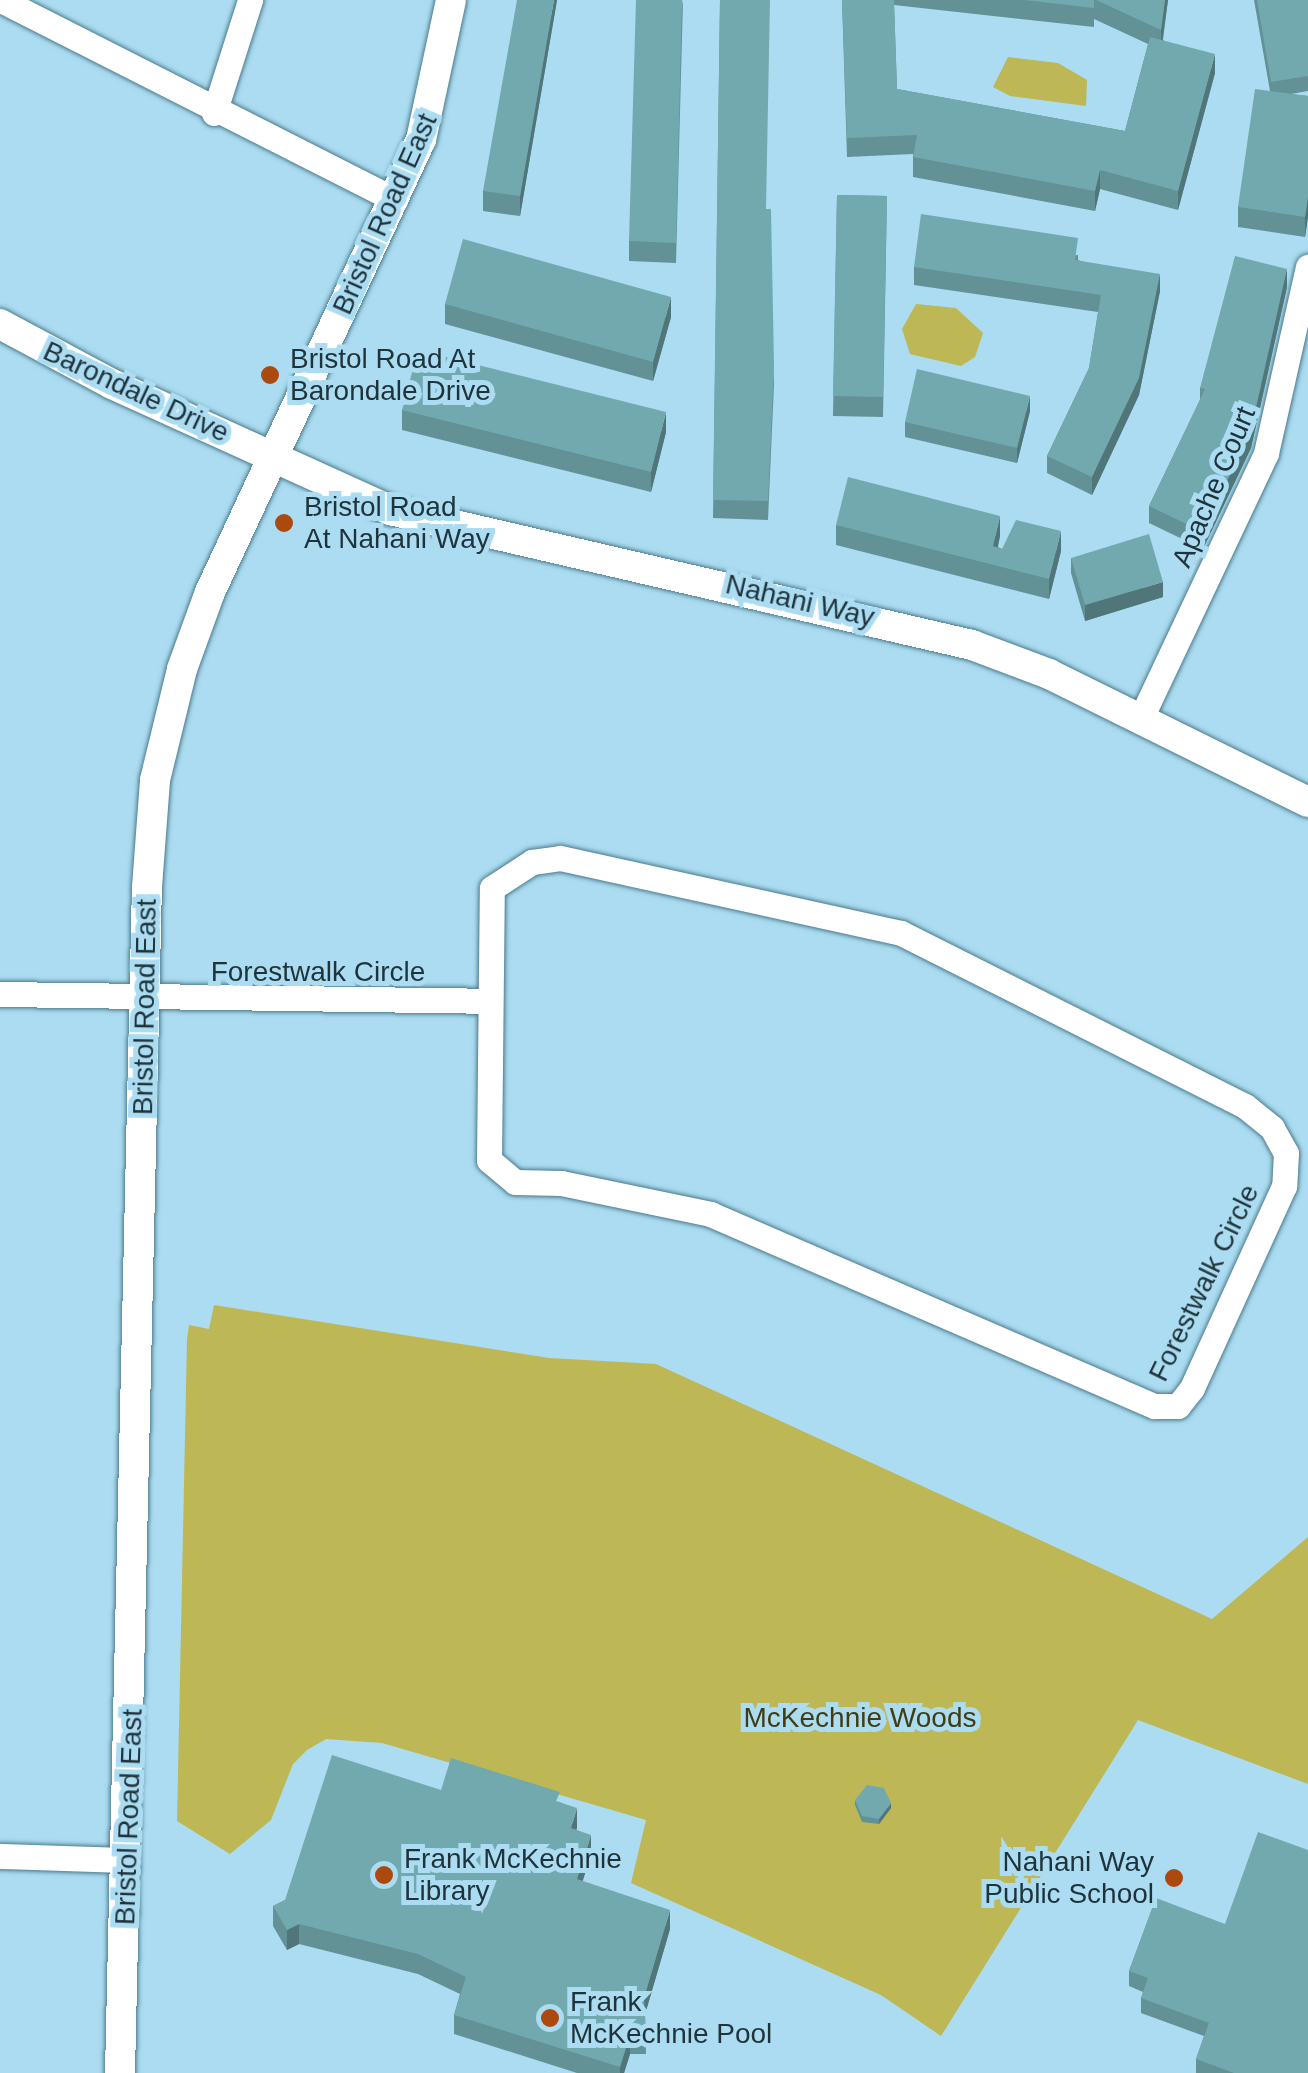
<!DOCTYPE html>
<html>
<head>
<meta charset="utf-8">
<style>
  body { margin:0 }
  #map { position:relative; width:1308px; height:2073px; overflow:hidden; background:#abdcf1; font-family:Helvetica,sans-serif }
  div>[style] { position:absolute }
  .green>* { inset:0; background:#beb756 }
  .roads { filter:drop-shadow(0 0 2px #4b7a8c) drop-shadow(0 0 2px #4b7a8c) }
  .minor>* { height:25px; margin:-12.5px; padding:0 12.5px; transform-origin:12.5px; border-radius:12.5px; background:#fff }
  .tertiary>* { height:30px; margin:-15px; padding:0 15px; transform-origin:15px; border-radius:15px; background:#fff }
  .wall>* { inset:0; background:#629196 }
  .shaded-wall>* { inset:0; background:#50767a }
  .building>* { inset:0; background:#72a9af }
  .dots>* { width:28px; height:28px; translate:-50% -50%; box-sizing:border-box; border:5px solid #abdcf1; border-radius:50% }
  span { translate:-50% -50%; white-space:nowrap; text-align:center; line-height:1.15; -webkit-text-stroke:10px #abdcf1; paint-order:stroke }
  .street-label { font-size:28px; color:#1f333b }
  .poi-label { font-size:28px; color:#1f333b }
  .left { translate:0 -50%; text-align:left }
  .right { translate:-100% -50%; text-align:right }
  .park-label { font-size:28px; color:#403d13 }
</style>
</head>
<body>
<div id="map">
  <div class="green">
    <div style="clip-path:polygon(1008px 57px,1058px 63px,1087px 80px,1086px 106px,1010px 96px,993px 87px)"></div>
    <div style="clip-path:polygon(916px 304px,956px 308px,983px 333px,975px 357px,961px 366px,910px 354px,902px 329px)"></div>
    <div style="clip-path:polygon(214px 1305px,549px 1358px,656px 1364px,1212px 1619px,1308px 1537px,1308px 1784px,1138px 1720px,941px 2036px,881px 1995px,631px 1883px,646px 1820px,382px 1743px,326px 1739px,307px 1750px,293px 1764px,271px 1820px,230px 1854px,177px 1821px,187px 1340px,189px 1325px,209px 1329px)"></div>
  </div>
  <div class="roads">
    <div class="minor">
      <div style="left:1px;top:0;width:442px;rotate:26.9deg"></div>
      <div style="left:214px;top:113px;width:119px;rotate:-72.3deg"></div>
      <div style="left:1140px;top:720px;width:295px;rotate:-64.7deg"></div>
      <div style="left:1266px;top:453px;width:191px;rotate:-77.3deg"></div>
      <div style="left:560px;top:858px;width:349px;rotate:12.4deg"></div>
      <div style="left:901px;top:933px;width:385px;rotate:26.7deg"></div>
      <div style="left:1245px;top:1106px;width:35px;rotate:39deg"></div>
      <div style="left:1272px;top:1128px;width:29px;rotate:61deg"></div>
      <div style="left:1286px;top:1153px;width:33px;rotate:93deg"></div>
      <div style="left:1284px;top:1186px;width:222px;rotate:114.5deg"></div>
      <div style="left:1192px;top:1388px;width:23px;rotate:128deg"></div>
      <div style="left:1178px;top:1406px;width:24px;rotate:180deg"></div>
      <div style="left:1154px;top:1406px;width:483px;rotate:-156.6deg"></div>
      <div style="left:711px;top:1214px;width:153px;rotate:-168.3deg"></div>
      <div style="left:561px;top:1183px;width:46px;rotate:-178.8deg"></div>
      <div style="left:515px;top:1182px;width:34px;rotate:-140deg"></div>
      <div style="left:489px;top:1160px;width:272px;rotate:-89.4deg"></div>
      <div style="left:492px;top:888px;width:48px;rotate:-33deg"></div>
      <div style="left:532px;top:862px;width:28px;rotate:-8deg"></div>
      <div style="left:0;top:994px;width:490px;rotate:0.8deg"></div>
      <div style="left:0;top:1856px;width:127px;rotate:1.8deg"></div>
    </div>
    <div class="tertiary">
      <div style="left:0;top:324px;width:127px;rotate:28.2deg"></div>
      <div style="left:112px;top:384px;width:305px;rotate:24.4deg"></div>
      <div style="left:390px;top:510px;width:597px;rotate:13.06deg"></div>
      <div style="left:972px;top:645px;width:82px;rotate:20.6deg"></div>
      <div style="left:1049px;top:674px;width:289px;rotate:26.3deg"></div>
      <div style="left:120px;top:2073px;width:1186px;rotate:-88.7deg"></div>
      <div style="left:147px;top:887px;width:107px;rotate:-85.7deg"></div>
      <div style="left:155px;top:780px;width:114px;rotate:-76.3deg"></div>
      <div style="left:182px;top:669px;width:82px;rotate:-70deg"></div>
      <div style="left:210px;top:592px;width:499px;rotate:-65deg"></div>
      <div style="left:421px;top:140px;width:143px;rotate:-77.9deg"></div>
    </div>
  </div>
  <div class="wall">
    <div style="clip-path:polygon(557px 0,520px 216px,483px 211px,483px 191px)"></div>
    <div style="clip-path:polygon(683px 0,676px 263px,629px 261px,629px 241px)"></div>
    <div style="clip-path:polygon(720px 0,766px 209px,774px 384px,768px 520px,713px 518px)"></div>
    <div style="clip-path:polygon(evenodd,842px 0,1168px 0,1163px 40px,1215px 73px,1178px 210px,1100px 189px,1095px 211px,913px 177px,913px 154px,847px 157px,842px 0,894px 5px,1094px 27px,1094px 19px,1148px 44px,1125px 131px,897px 89px,894px 5px)"></div>
    <div style="clip-path:polygon(1254px 0,1308px 0,1308px 91px,1291px 94px,1308px 96px,1308px 217px,1305px 237px,1238px 227px,1238px 207px,1270px 91px)"></div>
    <div style="clip-path:polygon(837px 195px,887px 196px,883px 417px,833px 416px)"></div>
    <div style="clip-path:polygon(1078px 255px,1078px 260px,1160px 291px,1139px 395px,1092px 495px,1047px 473px,1047px 456px,1089px 368px,1098px 312px,914px 285px,914px 267px)"></div>
    <div style="clip-path:polygon(1287px 287px,1251px 448px,1203px 549px,1149px 523px,1149px 506px,1200px 400px,1200px 388px)"></div>
    <div style="clip-path:polygon(445px 304px,671px 317px,653px 381px,445px 324px)"></div>
    <div style="clip-path:polygon(402px 410px,666px 432px,651px 492px,402px 430px)"></div>
    <div style="clip-path:polygon(1030px 411px,1017px 463px,905px 437px,905px 422px)"></div>
    <div style="clip-path:polygon(836px 525px,1000px 536px,998px 547px,1002px 549px,1061px 551px,1049px 599px,836px 545px)"></div>
    <div style="clip-path:polygon(1071px 558px,1163px 597px,1085px 621px,1071px 573px)"></div>
    <div style="clip-path:polygon(441px 1790px,560px 1802px,591px 1855px,582px 1881px,670px 1929px,645px 2014px,646px 2054px,630px 2054px,624px 2073px,577px 2073px,454px 2034px,454px 2015px,460px 1994px,418px 1974px,299px 1944px,287px 1950px,273px 1926px,273px 1906px,285px 1900px)"></div>
    <div style="clip-path:polygon(855px 1800px,891px 1808px,879px 1824px,862px 1822px,855px 1805px)"></div>
    <div style="clip-path:polygon(1156px 1898px,1308px 2073px,1196px 2073px,1196px 2059px,1204px 2036px,1141px 2013px,1141px 1998px,1143px 1992px,1129px 1986px,1129px 1971px)"></div>
  </div>
  <div class="shaded-wall">
    <div style="clip-path:polygon(554px 0,557px 0,520px 216px,520px 196px)"></div>
    <div style="clip-path:polygon(1165px 0,1168px 0,1161px 49px,1161px 30px)"></div>
    <div style="clip-path:polygon(1215px 54px,1215px 73px,1178px 210px,1178px 191px)"></div>
    <div style="clip-path:polygon(1100px 170px,1100px 189px,1095px 211px,1095px 191px)"></div>
    <div style="clip-path:polygon(1308px 197px,1308px 217px,1305px 237px,1305px 217px)"></div>
    <div style="clip-path:polygon(1287px 269px,1287px 287px,1251px 448px,1203px 549px,1203px 532px)"></div>
    <div style="clip-path:polygon(1160px 274px,1160px 291px,1139px 395px,1092px 495px,1092px 477px)"></div>
    <div style="clip-path:polygon(671px 297px,671px 317px,653px 381px,653px 362px)"></div>
    <div style="clip-path:polygon(1030px 396px,1030px 411px,1017px 463px,1017px 448px)"></div>
    <div style="clip-path:polygon(666px 412px,666px 432px,651px 492px,651px 472px)"></div>
    <div style="clip-path:polygon(1000px 516px,1000px 536px,993px 566px,993px 546px)"></div>
    <div style="clip-path:polygon(1061px 531px,1061px 551px,1049px 599px,1049px 579px)"></div>
    <div style="clip-path:polygon(1163px 582px,1163px 597px,1085px 621px,1085px 605px)"></div>
    <div style="clip-path:polygon(891px 1803px,891px 1808px,879px 1824px,879px 1819px)"></div>
    <div style="clip-path:polygon(577px 1808px,577px 1828px,571px 1848px,571px 1828px)"></div>
    <div style="clip-path:polygon(591px 1835px,591px 1855px,577px 1899px,577px 1879px)"></div>
    <div style="clip-path:polygon(670px 1910px,670px 1929px,644px 2018px,644px 1998px)"></div>
    <div style="clip-path:polygon(299px 1924px,299px 1944px,287px 1950px,287px 1930px)"></div>
    <div style="clip-path:polygon(630px 2035px,630px 2054px,624px 2073px,620px 2073px,620px 2067px)"></div>
  </div>
  <div class="building">
    <div style="clip-path:polygon(517px 0,554px 0,520px 196px,483px 191px)"></div>
    <div style="clip-path:polygon(636px 0,682px 0,676px 243px,629px 241px)"></div>
    <div style="clip-path:polygon(720px 0,770px 0,766px 209px,771px 209px,774px 365px,768px 501px,713px 500px)"></div>
    <div style="clip-path:polygon(842px 0,894px 0,897px 89px,1125px 131px,1150px 37px,1215px 54px,1178px 191px,1100px 170px,1095px 191px,913px 157px,917px 135px,847px 138px)"></div>
    <div style="clip-path:polygon(1024px 0,1094px 0,1094px 8px)"></div>
    <div style="clip-path:polygon(1096px 0,1165px 0,1161px 30px)"></div>
    <div style="clip-path:polygon(1257px 0,1308px 0,1308px 76px,1271px 82px)"></div>
    <div style="clip-path:polygon(1255px 89px,1308px 96px,1308px 197px,1305px 217px,1238px 207px)"></div>
    <div style="clip-path:polygon(837px 195px,887px 196px,883px 397px,833px 396px)"></div>
    <div style="clip-path:polygon(921px 214px,1078px 238px,1075px 260px,1160px 274px,1139px 378px,1092px 477px,1047px 456px,1089px 368px,1101px 295px,914px 267px)"></div>
    <div style="clip-path:polygon(463px 239px,671px 297px,653px 362px,445px 304px)"></div>
    <div style="clip-path:polygon(1235px 256px,1287px 269px,1251px 430px,1203px 532px,1149px 506px,1205px 389px,1200px 388px)"></div>
    <div style="clip-path:polygon(418px 350px,666px 412px,651px 472px,402px 410px)"></div>
    <div style="clip-path:polygon(917px 369px,1030px 396px,1017px 448px,905px 422px)"></div>
    <div style="clip-path:polygon(848px 477px,1000px 516px,993px 546px,1002px 549px,1016px 520px,1061px 531px,1049px 579px,836px 525px)"></div>
    <div style="clip-path:polygon(1149px 534px,1163px 582px,1085px 605px,1071px 558px)"></div>
    <div style="clip-path:polygon(332px 1755px,441px 1790px,451px 1758px,560px 1792px,556px 1801px,577px 1808px,571px 1828px,591px 1835px,577px 1879px,670px 1910px,644px 1998px,646px 2034px,630px 2035px,620px 2067px,454px 2015px,466px 1977px,418px 1954px,299px 1924px,287px 1930px,273px 1906px,285px 1900px)"></div>
    <div style="clip-path:polygon(867px 1785px,884px 1788px,891px 1803px,879px 1819px,862px 1816px,855px 1800px)"></div>
    <div style="clip-path:polygon(1258px 1832px,1308px 1850px,1308px 2073px,1234px 2073px,1196px 2059px,1209px 2023px,1141px 1998px,1148px 1978px,1129px 1971px,1156px 1898px,1225px 1924px)"></div>
  </div>
  <div class="dots">
    <div style="left:270px;top:375px;background:#ab490f"></div>
    <div style="left:284px;top:523px;background:#ab490f"></div>
    <div style="left:384px;top:1875px;background:#ab490f"></div>
    <div style="left:1174px;top:1878px;background:#ab490f"></div>
    <div style="left:550px;top:2018px;background:#ab490f"></div>
  </div>
  <div class="street-label">
    <span style="left:385px;top:214px;rotate:-66deg">Bristol Road East</span>
    <span style="left:136px;top:392px;rotate:25deg">Barondale Drive</span>
    <span style="left:1214px;top:487px;rotate:-67deg">Apache Court</span>
    <span style="left:800px;top:601px;rotate:13deg">Nahani Way</span>
    <span style="left:318px;top:972px">Forestwalk Circle</span>
    <span style="left:145px;top:1007px;rotate:-89deg">Bristol Road East</span>
    <span style="left:1204px;top:1283px;rotate:-64deg">Forestwalk Circle</span>
    <span style="left:129px;top:1817px;rotate:-88deg">Bristol Road East</span>
  </div>
  <div class="poi-label">
    <span class="left" style="left:290px;top:375px">Bristol Road At<br>Barondale Drive</span>
    <span class="left" style="left:304px;top:523px">Bristol Road<br>At Nahani Way</span>
    <span class="left" style="left:404px;top:1875px">Frank McKechnie<br>Library</span>
    <span class="right" style="left:1154px;top:1878px">Nahani Way<br>Public School</span>
    <span class="left" style="left:570px;top:2018px">Frank<br>McKechnie Pool</span>
  </div>
  <div class="park-label">
    <span style="left:860px;top:1718px">McKechnie Woods</span>
  </div>
</div>
</body>
</html>
